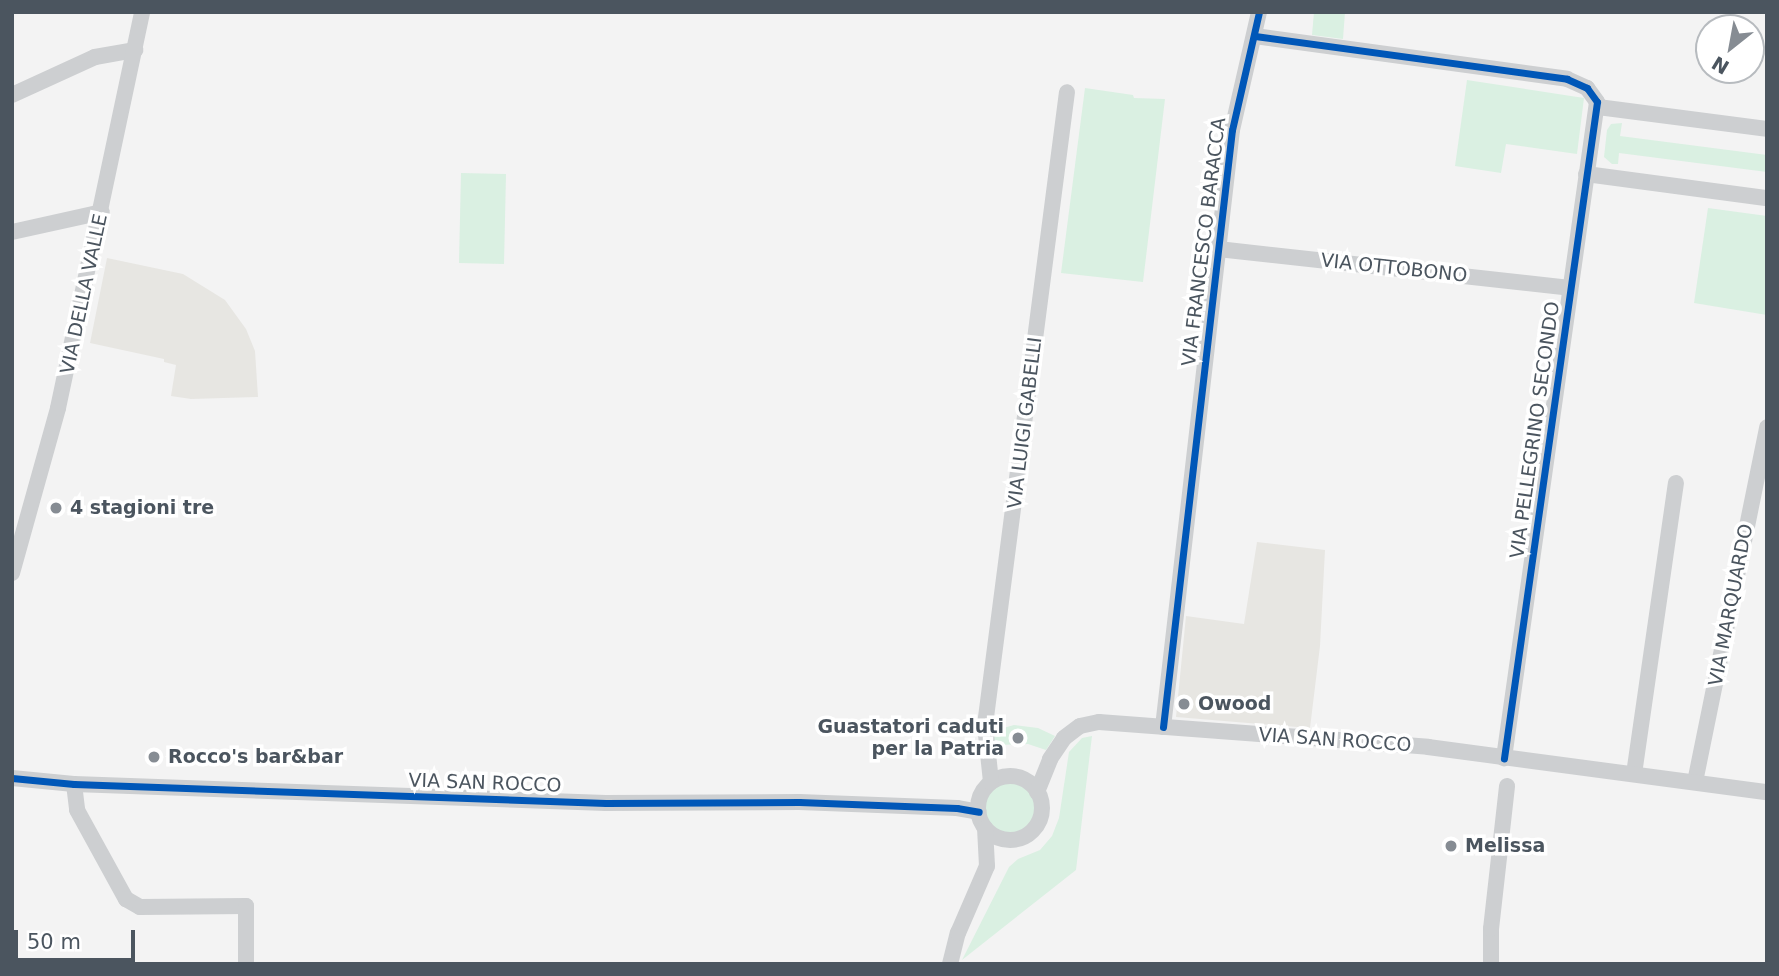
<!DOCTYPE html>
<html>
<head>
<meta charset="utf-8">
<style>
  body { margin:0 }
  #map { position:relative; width:1779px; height:976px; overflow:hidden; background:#f3f3f3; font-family:"DejaVu Sans",sans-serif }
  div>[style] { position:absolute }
  .commercial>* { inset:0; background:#e7e6e2 }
  .green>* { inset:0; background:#daf0e2 }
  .round { border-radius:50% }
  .minor>* { height:16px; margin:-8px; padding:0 8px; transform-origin:8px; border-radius:8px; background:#cdcfd1 }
  .minor>.ring { margin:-8px; padding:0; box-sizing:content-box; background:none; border:16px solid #cdcfd1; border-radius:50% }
  .cycleway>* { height:7px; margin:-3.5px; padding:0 3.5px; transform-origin:3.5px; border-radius:3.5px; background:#0057b8 }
  .dots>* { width:19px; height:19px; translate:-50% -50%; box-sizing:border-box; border:4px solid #fff; border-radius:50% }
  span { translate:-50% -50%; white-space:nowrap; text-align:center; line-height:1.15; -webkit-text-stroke:7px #fff; paint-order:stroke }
  .street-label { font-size:19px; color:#4b555f }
  .poi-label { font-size:19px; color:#4b555f; font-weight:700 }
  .left { translate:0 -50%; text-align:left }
  .right { translate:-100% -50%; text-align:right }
  .frame { position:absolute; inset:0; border:14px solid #4b555f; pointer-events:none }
  .north { position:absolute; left:1695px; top:14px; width:70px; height:70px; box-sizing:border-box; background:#fff; border:2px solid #b7bbbf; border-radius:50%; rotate:211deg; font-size:19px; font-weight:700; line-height:28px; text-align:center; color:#4b555f }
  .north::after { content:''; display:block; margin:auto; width:24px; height:32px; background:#868c93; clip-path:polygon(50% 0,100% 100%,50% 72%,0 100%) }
  .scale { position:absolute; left:14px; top:930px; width:121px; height:32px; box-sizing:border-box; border:4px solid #4b555f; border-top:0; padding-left:9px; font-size:21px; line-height:24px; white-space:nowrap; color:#4b555f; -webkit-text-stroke:5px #fff; paint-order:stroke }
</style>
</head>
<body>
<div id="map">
  <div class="commercial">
    <div style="clip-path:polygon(107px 258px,183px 274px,225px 300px,246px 329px,255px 351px,258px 397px,191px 399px,171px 396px,176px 365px,164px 362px,164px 359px,90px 343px)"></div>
    <div style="clip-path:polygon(1257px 542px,1325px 550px,1320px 646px,1310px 728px,1176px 717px,1186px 616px,1244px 624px)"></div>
  </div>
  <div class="green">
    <div style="clip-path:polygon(1314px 12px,1345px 12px,1343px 39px,1312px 35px)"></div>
    <div style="clip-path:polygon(1467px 80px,1584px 98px,1577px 154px,1506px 144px,1501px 173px,1455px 166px)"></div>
    <div style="clip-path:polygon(1085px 88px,1133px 95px,1134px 98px,1165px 99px,1143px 282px,1061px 273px)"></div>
    <div style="clip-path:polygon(1622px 123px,1620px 136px,1767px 155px,1767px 172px,1619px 153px,1618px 164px,1612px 164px,1604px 157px,1607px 130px,1611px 124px)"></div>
    <div style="clip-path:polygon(461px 173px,506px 174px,504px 264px,459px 263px)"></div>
    <div style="clip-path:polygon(1708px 208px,1767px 216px,1767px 315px,1694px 303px)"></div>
    <div style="clip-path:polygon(1014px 725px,1038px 728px,1055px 736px,1046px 750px,1028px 744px,999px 745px,997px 740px,977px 742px,982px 740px,981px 726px,996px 730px)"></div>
    <div style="clip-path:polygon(1092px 736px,1076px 870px,962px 960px,1009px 867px,1018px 859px,1040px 850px,1052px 836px,1059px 818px,1069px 752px,1082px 738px)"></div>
    <div class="round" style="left:982px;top:780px;width:56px;height:56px"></div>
  </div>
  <div class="minor">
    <div style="left:1255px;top:36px;width:315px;rotate:7.8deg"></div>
    <div style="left:1567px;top:79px;width:22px;rotate:24deg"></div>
    <div style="left:1587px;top:88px;width:17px;rotate:54deg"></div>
    <div style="left:1597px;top:102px;width:663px;rotate:98.07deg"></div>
    <div style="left:12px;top:95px;width:91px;rotate:-24.6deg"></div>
    <div style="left:95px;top:57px;width:41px;rotate:-9.9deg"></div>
    <div style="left:1598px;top:107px;width:170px;rotate:7.4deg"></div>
    <div style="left:1586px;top:174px;width:183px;rotate:7.6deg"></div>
    <div style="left:12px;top:232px;width:92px;rotate:-12.5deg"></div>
    <div style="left:1218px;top:249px;width:354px;rotate:6.3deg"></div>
    <div style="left:12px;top:573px;width:171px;rotate:-74.4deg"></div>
    <div style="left:58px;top:408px;width:405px;rotate:-78deg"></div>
    <div style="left:1163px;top:727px;width:601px;rotate:-83.41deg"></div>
    <div style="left:1232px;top:130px;width:121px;rotate:-77.1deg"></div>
    <div style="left:1634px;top:774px;width:294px;rotate:-81.8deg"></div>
    <div class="ring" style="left:978px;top:776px;width:48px;height:48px"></div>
    <div style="left:12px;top:778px;width:62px;rotate:5.5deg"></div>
    <div style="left:74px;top:784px;width:532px;rotate:2.05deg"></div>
    <div style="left:606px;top:803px;width:193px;rotate:-0.3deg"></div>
    <div style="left:799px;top:802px;width:158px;rotate:2.2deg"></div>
    <div style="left:957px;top:808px;width:22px;rotate:10deg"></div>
    <div style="left:991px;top:782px;width:57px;rotate:-96deg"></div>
    <div style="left:985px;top:725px;width:638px;rotate:-82.62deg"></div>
    <div style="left:1695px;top:782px;width:362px;rotate:-78.5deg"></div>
    <div style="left:74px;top:784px;width:26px;rotate:83deg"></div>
    <div style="left:77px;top:810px;width:102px;rotate:61.2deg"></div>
    <div style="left:126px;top:899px;width:16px;rotate:30deg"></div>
    <div style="left:140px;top:907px;width:106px;rotate:-0.5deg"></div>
    <div style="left:246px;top:906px;width:58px;rotate:90deg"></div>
    <div style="left:1037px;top:792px;width:35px;rotate:-68deg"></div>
    <div style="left:1050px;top:759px;width:25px;rotate:-56deg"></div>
    <div style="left:1064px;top:738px;width:20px;rotate:-37deg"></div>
    <div style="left:1080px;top:726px;width:19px;rotate:-12deg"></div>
    <div style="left:1099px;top:722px;width:330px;rotate:4.3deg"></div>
    <div style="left:1428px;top:747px;width:342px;rotate:7.6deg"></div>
    <div style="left:950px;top:964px;width:32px;rotate:-76deg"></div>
    <div style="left:958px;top:933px;width:73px;rotate:-66.6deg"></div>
    <div style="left:987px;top:866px;width:38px;rotate:-93deg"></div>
    <div style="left:1491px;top:964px;width:35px;rotate:-90deg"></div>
    <div style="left:1491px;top:929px;width:144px;rotate:-83.6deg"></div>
  </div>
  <div class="cycleway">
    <div style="left:1255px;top:36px;width:315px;rotate:7.8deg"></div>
    <div style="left:1567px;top:79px;width:22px;rotate:24deg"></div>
    <div style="left:1587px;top:88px;width:17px;rotate:54deg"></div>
    <div style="left:1597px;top:102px;width:663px;rotate:98.07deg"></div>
    <div style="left:1163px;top:727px;width:601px;rotate:-83.41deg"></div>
    <div style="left:1232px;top:130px;width:121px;rotate:-77.1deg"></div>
    <div style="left:12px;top:778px;width:62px;rotate:5.5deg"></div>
    <div style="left:74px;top:784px;width:532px;rotate:2.05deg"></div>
    <div style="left:606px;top:803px;width:193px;rotate:-0.3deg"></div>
    <div style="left:799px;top:802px;width:158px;rotate:2.2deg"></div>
    <div style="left:957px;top:808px;width:22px;rotate:10deg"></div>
  </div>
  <div class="dots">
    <div style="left:56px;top:508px;background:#868c93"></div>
    <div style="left:1184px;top:704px;background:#868c93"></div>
    <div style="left:1018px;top:738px;background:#868c93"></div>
    <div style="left:154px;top:757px;background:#868c93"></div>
    <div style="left:1451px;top:846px;background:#868c93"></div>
  </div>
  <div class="street-label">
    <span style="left:1204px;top:242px;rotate:-83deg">VIA FRANCESCO BARACCA</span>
    <span style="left:1394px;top:268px;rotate:6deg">VIA OTTOBONO</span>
    <span style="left:84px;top:294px;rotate:-78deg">VIA DELLA VALLE</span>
    <span style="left:1025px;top:423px;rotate:-83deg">VIA LUIGI GABELLI</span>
    <span style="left:1535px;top:430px;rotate:-82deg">VIA PELLEGRINO SECONDO</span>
    <span style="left:1731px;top:605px;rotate:-79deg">VIA MARQUARDO</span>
    <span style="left:1335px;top:740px;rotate:4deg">VIA SAN ROCCO</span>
    <span style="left:485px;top:783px;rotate:2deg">VIA SAN ROCCO</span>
  </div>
  <div class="poi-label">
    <span class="left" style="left:70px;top:508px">4 stagioni tre</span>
    <span class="left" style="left:1198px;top:704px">Owood</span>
    <span class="right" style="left:1004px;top:738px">Guastatori caduti<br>per la Patria</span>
    <span class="left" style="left:168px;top:757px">Rocco's bar&amp;bar</span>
    <span class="left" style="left:1465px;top:846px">Melissa</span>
  </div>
  <div class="frame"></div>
  <div class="north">N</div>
  <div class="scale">50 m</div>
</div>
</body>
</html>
